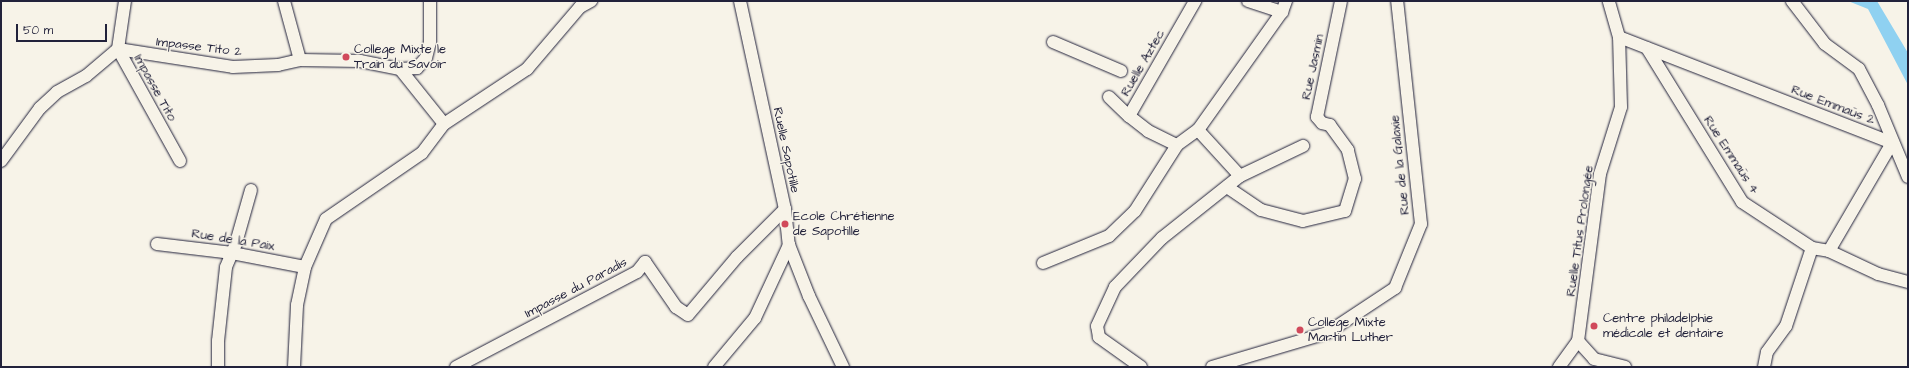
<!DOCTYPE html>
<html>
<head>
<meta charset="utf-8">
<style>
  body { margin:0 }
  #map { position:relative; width:1909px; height:368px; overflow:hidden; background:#f7f3e8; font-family:"Architects Daughter",sans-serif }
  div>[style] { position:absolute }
  .water>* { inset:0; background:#8fd1f1 }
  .roads { filter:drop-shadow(0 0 1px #22223b) drop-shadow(0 0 1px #22223b) }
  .minor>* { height:12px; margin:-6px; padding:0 6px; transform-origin:6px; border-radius:6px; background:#f7f3e8 }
  .dots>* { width:11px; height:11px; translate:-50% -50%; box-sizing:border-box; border:2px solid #f7f3e8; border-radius:50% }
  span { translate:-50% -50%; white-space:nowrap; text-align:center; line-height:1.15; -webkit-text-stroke:3px #f7f3e8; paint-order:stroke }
  .street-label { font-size:13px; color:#22223b }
  .poi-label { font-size:13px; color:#22223b }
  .left { translate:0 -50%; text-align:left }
  .frame { position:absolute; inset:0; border:2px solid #22223b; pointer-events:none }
  .scale { position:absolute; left:16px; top:24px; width:91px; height:18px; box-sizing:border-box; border:2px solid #22223b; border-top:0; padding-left:5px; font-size:12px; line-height:14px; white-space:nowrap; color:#22223b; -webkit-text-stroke:3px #f7f3e8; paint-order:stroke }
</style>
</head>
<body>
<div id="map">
  <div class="water">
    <div style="clip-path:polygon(1848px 1px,1877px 1px,1908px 53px,1908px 85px,1868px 9px)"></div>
  </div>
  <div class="roads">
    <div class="minor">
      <div style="left:125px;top:1px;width:49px;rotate:98.3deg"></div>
      <div style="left:118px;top:49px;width:128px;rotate:61deg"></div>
      <div style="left:284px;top:1px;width:61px;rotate:74.8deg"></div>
      <div style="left:740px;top:1px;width:213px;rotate:77.8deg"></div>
      <div style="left:785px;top:209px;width:36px;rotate:84deg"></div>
      <div style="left:789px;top:245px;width:55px;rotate:68.6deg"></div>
      <div style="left:809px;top:296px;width:79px;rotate:64.4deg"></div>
      <div style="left:1248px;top:1px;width:36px;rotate:18deg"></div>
      <div style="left:1792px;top:1px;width:54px;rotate:52.5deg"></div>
      <div style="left:1825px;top:44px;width:42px;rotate:36.3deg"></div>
      <div style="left:1859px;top:69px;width:41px;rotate:62.2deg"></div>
      <div style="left:1878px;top:105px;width:78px;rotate:67.4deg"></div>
      <div style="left:1619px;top:37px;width:293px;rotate:21.2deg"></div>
      <div style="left:1892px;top:143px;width:125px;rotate:120.3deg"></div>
      <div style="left:1053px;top:42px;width:74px;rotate:23.1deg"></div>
      <div style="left:1647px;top:48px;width:181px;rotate:58.3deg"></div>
      <div style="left:1742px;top:202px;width:84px;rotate:33.3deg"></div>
      <div style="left:1812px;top:248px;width:17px;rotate:10deg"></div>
      <div style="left:1829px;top:251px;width:54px;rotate:25.1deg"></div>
      <div style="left:1878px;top:274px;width:31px;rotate:15deg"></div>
      <div style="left:400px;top:69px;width:70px;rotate:51.3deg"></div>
      <div style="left:1109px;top:97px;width:28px;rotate:44deg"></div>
      <div style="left:1129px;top:116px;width:133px;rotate:-60.1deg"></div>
      <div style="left:1129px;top:116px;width:24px;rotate:38deg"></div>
      <div style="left:1148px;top:131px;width:32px;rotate:26deg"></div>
      <div style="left:1198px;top:130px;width:62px;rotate:47.6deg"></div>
      <div style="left:1px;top:161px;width:66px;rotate:-53.7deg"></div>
      <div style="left:40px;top:108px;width:23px;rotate:-43deg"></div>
      <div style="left:57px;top:92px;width:33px;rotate:-29deg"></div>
      <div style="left:86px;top:76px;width:42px;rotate:-40.2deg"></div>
      <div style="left:118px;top:49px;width:116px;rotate:8.9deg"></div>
      <div style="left:233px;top:67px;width:45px;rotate:-2.5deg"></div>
      <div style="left:278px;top:65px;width:23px;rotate:-13deg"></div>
      <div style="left:300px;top:60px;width:60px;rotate:1deg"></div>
      <div style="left:360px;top:61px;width:41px;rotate:11.3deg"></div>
      <div style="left:400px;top:69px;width:17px;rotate:-3deg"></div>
      <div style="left:417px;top:68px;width:13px;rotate:-48deg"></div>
      <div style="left:426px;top:58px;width:16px;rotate:-76deg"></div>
      <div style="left:430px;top:42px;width:41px;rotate:-90deg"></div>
      <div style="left:1227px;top:187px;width:41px;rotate:34.1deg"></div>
      <div style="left:1261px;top:210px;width:43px;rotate:14.7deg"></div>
      <div style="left:1303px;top:221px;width:43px;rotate:-13.4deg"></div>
      <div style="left:1345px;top:211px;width:34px;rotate:-73deg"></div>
      <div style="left:1355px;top:179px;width:30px;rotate:-104deg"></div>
      <div style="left:1348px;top:150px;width:31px;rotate:-126deg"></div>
      <div style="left:1330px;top:125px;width:8px;rotate:-166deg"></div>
      <div style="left:1322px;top:123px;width:8px;rotate:-130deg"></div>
      <div style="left:1317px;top:117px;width:118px;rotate:-78.3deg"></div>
      <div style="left:157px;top:244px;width:76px;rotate:6.8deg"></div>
      <div style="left:232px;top:253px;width:74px;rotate:10.9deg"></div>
      <div style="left:1043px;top:263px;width:71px;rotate:-22.2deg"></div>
      <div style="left:1109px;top:236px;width:36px;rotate:-44deg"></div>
      <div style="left:1135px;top:211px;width:78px;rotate:-57.5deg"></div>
      <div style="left:1177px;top:145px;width:26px;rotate:-36deg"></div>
      <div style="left:1198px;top:130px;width:145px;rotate:-54.6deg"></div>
      <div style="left:1282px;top:12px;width:12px;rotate:-70deg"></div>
      <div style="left:1578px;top:341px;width:24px;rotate:48deg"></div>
      <div style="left:1594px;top:359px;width:32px;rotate:14deg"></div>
      <div style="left:218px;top:367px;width:26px;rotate:-90deg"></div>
      <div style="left:218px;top:341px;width:74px;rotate:-83.8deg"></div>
      <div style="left:226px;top:267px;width:26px;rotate:-67deg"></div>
      <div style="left:236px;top:243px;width:55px;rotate:-74.2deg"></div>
      <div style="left:294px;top:367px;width:62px;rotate:-87.2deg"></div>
      <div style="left:297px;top:305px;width:39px;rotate:-78deg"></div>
      <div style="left:305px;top:267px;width:52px;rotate:-66.4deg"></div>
      <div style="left:326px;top:219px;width:116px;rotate:-34.5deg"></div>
      <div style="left:422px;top:153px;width:36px;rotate:-53deg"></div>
      <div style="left:444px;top:124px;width:100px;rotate:-33.5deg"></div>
      <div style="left:527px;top:69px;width:82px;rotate:-49.5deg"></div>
      <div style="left:580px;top:7px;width:13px;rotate:-29deg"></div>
      <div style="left:456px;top:367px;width:204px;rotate:-27.7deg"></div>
      <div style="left:637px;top:272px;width:13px;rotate:-51deg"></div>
      <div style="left:645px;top:262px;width:55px;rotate:55.4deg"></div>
      <div style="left:676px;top:307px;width:14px;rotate:34deg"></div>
      <div style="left:688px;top:315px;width:76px;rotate:-49.8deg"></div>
      <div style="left:737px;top:257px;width:68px;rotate:-45deg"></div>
      <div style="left:714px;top:367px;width:64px;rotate:-50.1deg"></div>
      <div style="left:755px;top:318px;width:81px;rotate:-65deg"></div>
      <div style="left:1141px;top:367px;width:52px;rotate:-144.5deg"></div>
      <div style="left:1099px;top:337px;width:11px;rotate:-100deg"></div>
      <div style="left:1097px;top:326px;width:43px;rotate:-65.2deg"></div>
      <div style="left:1115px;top:287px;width:68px;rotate:-46.2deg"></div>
      <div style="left:1162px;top:238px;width:100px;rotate:-38.5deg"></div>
      <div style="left:1240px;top:176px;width:70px;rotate:-25.5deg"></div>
      <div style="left:1212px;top:367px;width:120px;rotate:-16.5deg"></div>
      <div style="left:1327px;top:333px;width:82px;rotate:-33.5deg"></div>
      <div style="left:1395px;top:288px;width:69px;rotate:-67.9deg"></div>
      <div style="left:1421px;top:224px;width:224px;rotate:-96.1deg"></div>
      <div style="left:1559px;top:367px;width:32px;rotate:-54deg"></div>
      <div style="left:1578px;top:341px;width:168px;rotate:-82.5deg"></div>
      <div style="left:1600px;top:174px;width:70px;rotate:-72.6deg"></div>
      <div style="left:1621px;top:107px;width:70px;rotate:-91.6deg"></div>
      <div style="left:1619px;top:37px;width:37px;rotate:-106deg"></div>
      <div style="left:1764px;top:367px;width:15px;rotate:-79deg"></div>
      <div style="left:1767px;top:352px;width:32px;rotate:-54deg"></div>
      <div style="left:1786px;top:326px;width:82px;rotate:-71.6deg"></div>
    </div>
  </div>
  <div class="dots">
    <div style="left:346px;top:57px;background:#d1495b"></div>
    <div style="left:785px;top:224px;background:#d1495b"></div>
    <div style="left:1594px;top:326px;background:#d1495b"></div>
    <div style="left:1300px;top:330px;background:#d1495b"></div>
  </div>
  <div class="street-label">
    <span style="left:199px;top:47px;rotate:7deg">Impasse Tito 2</span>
    <span style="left:1143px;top:63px;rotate:-60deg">Ruelle Aztec</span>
    <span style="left:1313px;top:67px;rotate:-78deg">Rue Jasmin</span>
    <span style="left:155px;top:88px;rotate:61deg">Impasse Tito</span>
    <span style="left:1833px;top:105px;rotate:21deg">Rue Emmaüs 2</span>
    <span style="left:786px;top:150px;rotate:78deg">Ruelle Sapotille</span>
    <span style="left:1731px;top:155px;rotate:57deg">Rue Emmaüs 4</span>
    <span style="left:1400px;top:165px;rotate:-96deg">Rue de la Galaxie</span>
    <span style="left:1580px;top:231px;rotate:-82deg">Ruelle Titus Prolongée</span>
    <span style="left:233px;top:240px;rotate:9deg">Rue de la Paix</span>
    <span style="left:576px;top:288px;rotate:-28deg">Impasse du Paradis</span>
  </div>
  <div class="poi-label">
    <span class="left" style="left:354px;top:57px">College Mixte le<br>Train du Savoir</span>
    <span class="left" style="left:793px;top:224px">Ecole Chrétienne<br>de Sapotille</span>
    <span class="left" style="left:1603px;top:326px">Centre philadelphie<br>médicale et dentaire</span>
    <span class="left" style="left:1308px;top:330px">College Mixte<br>Martin Luther</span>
  </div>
  <div class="frame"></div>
  <div class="scale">50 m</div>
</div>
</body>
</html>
